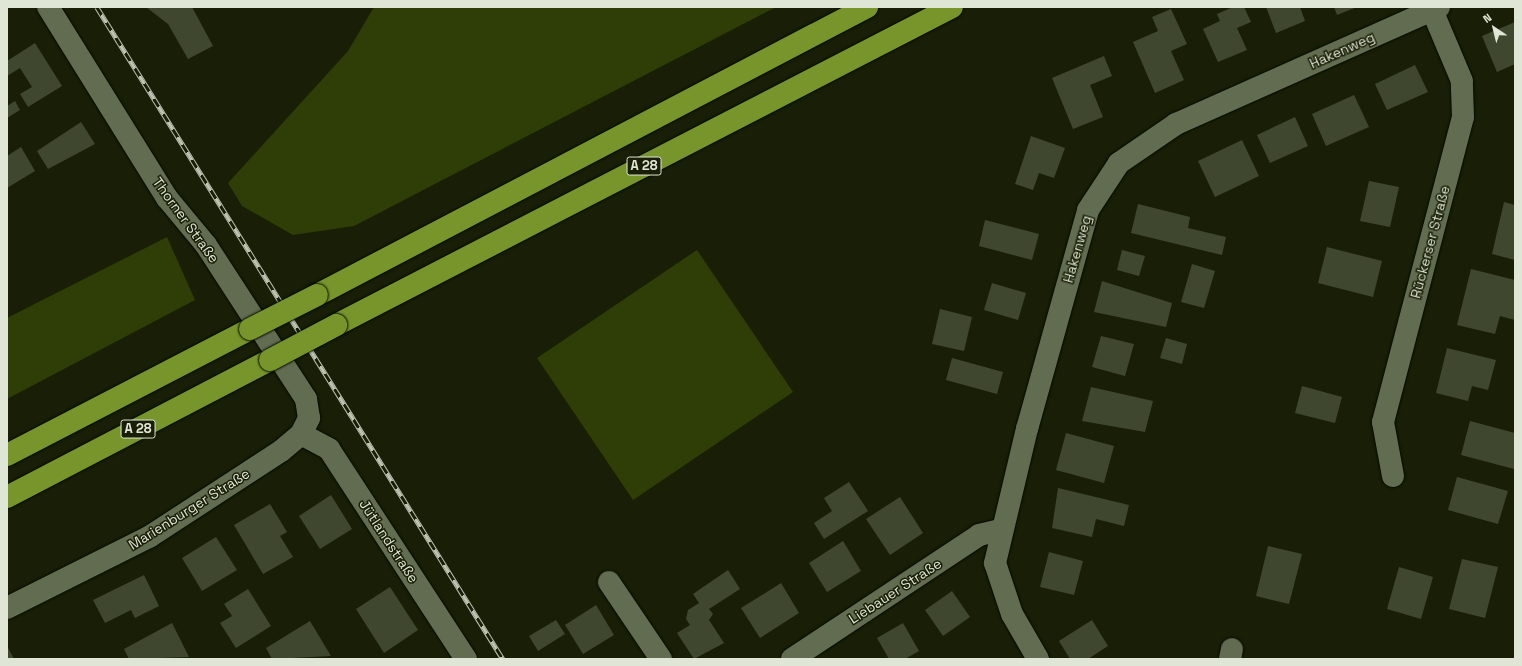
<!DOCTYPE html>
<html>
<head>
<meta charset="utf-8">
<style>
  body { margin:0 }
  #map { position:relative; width:1522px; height:666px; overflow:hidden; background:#181f06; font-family:"Space Grotesk",sans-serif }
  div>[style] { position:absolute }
  .green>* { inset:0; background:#2f3d06 }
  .building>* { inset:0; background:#3f482e }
  .roads { filter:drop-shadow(0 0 1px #040900) drop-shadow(0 0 1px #040900) }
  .street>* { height:22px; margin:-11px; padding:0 11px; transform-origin:11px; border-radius:11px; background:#626c50 }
  .highway>* { height:22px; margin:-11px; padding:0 11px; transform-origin:11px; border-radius:11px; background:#77952b }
  .rail>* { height:4.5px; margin-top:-2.25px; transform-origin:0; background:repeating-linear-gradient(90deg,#181f06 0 9px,#bec4b3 0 18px); box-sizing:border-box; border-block:1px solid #bec4b3 }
  .bridges { filter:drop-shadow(0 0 1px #040900) drop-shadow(0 0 1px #040900) }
  .highway-bridge>* { height:22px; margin:-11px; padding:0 11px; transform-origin:11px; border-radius:11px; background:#77952b }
  span { translate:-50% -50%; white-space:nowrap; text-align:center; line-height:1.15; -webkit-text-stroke:3px #181f06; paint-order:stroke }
  .shield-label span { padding:1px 3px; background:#181f06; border:1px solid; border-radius:3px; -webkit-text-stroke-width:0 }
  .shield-label { font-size:13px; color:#e0e6d6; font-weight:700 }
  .street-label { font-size:14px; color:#e0e6d6 }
  .frame { position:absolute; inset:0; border:8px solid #e0e6d6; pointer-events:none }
  .north { position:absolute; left:1474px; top:8px; width:40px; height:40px; -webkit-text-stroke:3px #181f06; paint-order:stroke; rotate:325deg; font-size:11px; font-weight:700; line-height:16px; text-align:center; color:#e0e6d6 }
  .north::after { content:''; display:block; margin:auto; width:14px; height:18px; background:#e0e6d6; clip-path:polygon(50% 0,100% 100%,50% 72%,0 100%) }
</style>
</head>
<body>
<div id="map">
  <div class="green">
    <div style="clip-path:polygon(374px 7px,776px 7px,354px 226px,293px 235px,242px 206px,228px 183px,348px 51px)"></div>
    <div style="clip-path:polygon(167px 237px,195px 300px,7px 399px,7px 318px)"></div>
    <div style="clip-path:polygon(697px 250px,793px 392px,633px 500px,537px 358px)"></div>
  </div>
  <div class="building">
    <div style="clip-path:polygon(146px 7px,192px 7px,213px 46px,188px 59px,168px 24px)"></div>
    <div style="clip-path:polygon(1233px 7px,1244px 7px,1251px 22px,1237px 28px,1247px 50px,1218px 62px,1203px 29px,1220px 21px,1217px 14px)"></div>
    <div style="clip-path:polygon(1266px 7px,1300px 7px,1305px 21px,1276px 33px)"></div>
    <div style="clip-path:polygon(1334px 7px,1357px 7px,1337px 15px)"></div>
    <div style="clip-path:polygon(1171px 9px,1187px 44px,1171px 51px,1184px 80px,1155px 93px,1133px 42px,1158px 31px,1152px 17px)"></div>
    <div style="clip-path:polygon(1515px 22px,1515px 64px,1497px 72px,1482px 36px)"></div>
    <div style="clip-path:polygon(35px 43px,62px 86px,28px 107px,20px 94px,32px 87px,20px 68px,7px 76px,7px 61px)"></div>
    <div style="clip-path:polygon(1104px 56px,1112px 76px,1090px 85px,1103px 117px,1073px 129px,1052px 78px)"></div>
    <div style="clip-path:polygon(1415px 65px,1428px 92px,1387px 110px,1375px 84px)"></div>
    <div style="clip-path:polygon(1354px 95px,1369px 127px,1326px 146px,1312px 114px)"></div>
    <div style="clip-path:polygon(15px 101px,20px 110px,7px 118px,7px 106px)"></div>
    <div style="clip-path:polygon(1295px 117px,1308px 146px,1270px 163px,1257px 135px)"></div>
    <div style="clip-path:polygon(81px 122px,95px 144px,48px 169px,37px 151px)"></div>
    <div style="clip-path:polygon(1031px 136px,1065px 148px,1054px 178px,1039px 173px,1033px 190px,1015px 184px)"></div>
    <div style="clip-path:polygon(1242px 140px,1259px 176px,1215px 197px,1198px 161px)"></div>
    <div style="clip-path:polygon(21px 147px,35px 171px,7px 188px,7px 156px)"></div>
    <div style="clip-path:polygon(1369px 181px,1399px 187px,1390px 227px,1360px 221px)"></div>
    <div style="clip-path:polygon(1504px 202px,1515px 205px,1515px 260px,1492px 254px)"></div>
    <div style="clip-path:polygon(1138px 204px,1190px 217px,1188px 228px,1226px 237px,1222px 255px,1131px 233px)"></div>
    <div style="clip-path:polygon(985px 220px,1039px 234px,1032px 260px,979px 246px)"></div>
    <div style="clip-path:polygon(1327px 247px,1382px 261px,1373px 297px,1318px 283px)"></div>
    <div style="clip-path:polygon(1122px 250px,1145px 256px,1139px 276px,1117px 270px)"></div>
    <div style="clip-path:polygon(1192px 264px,1215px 271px,1204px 308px,1181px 302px)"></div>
    <div style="clip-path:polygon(1471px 269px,1515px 280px,1515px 320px,1500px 316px,1495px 334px,1457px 325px)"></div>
    <div style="clip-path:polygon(1102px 281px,1172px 303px,1166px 327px,1094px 312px)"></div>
    <div style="clip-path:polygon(992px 283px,1026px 293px,1018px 320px,984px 310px)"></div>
    <div style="clip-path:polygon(940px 309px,972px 317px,964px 351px,932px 344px)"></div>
    <div style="clip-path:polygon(1101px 336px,1134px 344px,1125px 376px,1092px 367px)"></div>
    <div style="clip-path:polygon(1166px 338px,1187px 344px,1182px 364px,1160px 358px)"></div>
    <div style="clip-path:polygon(1447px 348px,1496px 360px,1488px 390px,1472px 386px,1468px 401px,1436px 393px)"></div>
    <div style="clip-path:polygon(952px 358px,1003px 372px,997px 394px,946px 380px)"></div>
    <div style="clip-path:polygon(1302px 386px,1342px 397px,1335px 423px,1295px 413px)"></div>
    <div style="clip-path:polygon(1091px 387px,1153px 401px,1145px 432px,1082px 421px)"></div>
    <div style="clip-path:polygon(1470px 421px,1515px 433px,1514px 469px,1461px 455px)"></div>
    <div style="clip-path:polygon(1066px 433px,1114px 446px,1104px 483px,1056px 470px)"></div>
    <div style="clip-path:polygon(1457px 477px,1508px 491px,1498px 524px,1448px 510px)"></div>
    <div style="clip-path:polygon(849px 482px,868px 511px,824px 539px,814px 523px,832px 511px,824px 498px)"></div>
    <div style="clip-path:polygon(1058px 488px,1129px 505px,1124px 526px,1096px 519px,1092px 537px,1052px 528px)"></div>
    <div style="clip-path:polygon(331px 495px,352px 529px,320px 549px,299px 516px)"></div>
    <div style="clip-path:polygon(900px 497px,923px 533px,890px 555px,866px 519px)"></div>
    <div style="clip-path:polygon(270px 504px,287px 532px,280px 536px,293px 557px,263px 574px,234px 525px)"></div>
    <div style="clip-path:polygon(216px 537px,237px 570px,202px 591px,182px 558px)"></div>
    <div style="clip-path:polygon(843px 541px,861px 571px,827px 592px,809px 563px)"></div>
    <div style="clip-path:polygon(1268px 546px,1302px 554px,1289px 604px,1256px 596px)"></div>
    <div style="clip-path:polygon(1049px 552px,1083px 561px,1074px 595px,1040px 587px)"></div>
    <div style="clip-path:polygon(1462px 559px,1498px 567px,1485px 618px,1449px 609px)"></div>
    <div style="clip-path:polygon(1399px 567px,1433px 577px,1421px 619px,1387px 609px)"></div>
    <div style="clip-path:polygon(728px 570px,740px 589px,709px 609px,713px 614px,709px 620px,724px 643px,694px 659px,677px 633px,690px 625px,686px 619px,688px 610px,699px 603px,693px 594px)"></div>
    <div style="clip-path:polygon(144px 575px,159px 606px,135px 618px,131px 610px,105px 623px,93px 600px)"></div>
    <div style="clip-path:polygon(781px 583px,799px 613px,760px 638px,741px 608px)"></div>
    <div style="clip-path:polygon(390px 587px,418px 630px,384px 653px,356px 609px)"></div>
    <div style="clip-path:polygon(248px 589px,271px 626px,236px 648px,220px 623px,232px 616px,224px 604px)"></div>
    <div style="clip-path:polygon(952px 591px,970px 617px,943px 636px,925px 610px)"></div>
    <div style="clip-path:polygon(596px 605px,614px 635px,583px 654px,565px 625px)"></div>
    <div style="clip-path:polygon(556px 620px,565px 634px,538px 651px,529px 636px)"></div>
    <div style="clip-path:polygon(1092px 620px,1108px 646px,1088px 659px,1070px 659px,1059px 641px)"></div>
    <div style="clip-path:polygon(310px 621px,331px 656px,272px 659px,266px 648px)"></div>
    <div style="clip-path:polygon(172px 623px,189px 657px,129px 659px,124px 649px)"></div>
    <div style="clip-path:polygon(903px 623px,919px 651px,905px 659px,889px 659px,877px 638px)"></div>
    <div style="clip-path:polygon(7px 646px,14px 659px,7px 659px)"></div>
  </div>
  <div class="roads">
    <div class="street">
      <div style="left:301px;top:434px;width:32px;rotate:28deg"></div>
      <div style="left:329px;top:449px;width:251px;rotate:56.9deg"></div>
      <div style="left:1393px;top:476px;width:55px;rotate:-100.5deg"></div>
      <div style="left:1383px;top:422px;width:315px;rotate:-75.3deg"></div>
      <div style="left:1463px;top:117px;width:36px;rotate:-92deg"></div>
      <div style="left:1462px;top:81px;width:77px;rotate:-112.9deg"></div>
      <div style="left:609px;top:582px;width:93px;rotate:56deg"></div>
      <div style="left:7px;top:608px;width:159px;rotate:-26.6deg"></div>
      <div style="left:149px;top:537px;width:158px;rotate:-33.1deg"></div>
      <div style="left:281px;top:451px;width:26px;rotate:-40deg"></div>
      <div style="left:301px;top:434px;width:18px;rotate:-63deg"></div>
      <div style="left:309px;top:418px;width:19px;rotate:-99deg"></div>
      <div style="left:306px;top:399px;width:184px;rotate:-123deg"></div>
      <div style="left:206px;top:245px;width:61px;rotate:-129.7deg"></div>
      <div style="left:167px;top:198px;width:225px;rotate:-121.9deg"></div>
      <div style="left:792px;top:659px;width:224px;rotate:-33.5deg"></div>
      <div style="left:979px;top:535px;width:23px;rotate:-13deg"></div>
      <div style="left:1038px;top:659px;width:52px;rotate:-120deg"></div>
      <div style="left:1012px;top:614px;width:54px;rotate:-108.4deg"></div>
      <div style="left:995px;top:563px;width:138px;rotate:-76.6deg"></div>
      <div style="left:1027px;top:429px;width:227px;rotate:-74.4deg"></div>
      <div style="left:1088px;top:210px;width:56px;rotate:-56.6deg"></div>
      <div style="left:1119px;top:163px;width:69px;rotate:-34.4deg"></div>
      <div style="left:1176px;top:124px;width:288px;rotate:-24deg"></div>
      <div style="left:1230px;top:659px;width:10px;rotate:-79deg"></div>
    </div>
    <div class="highway">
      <div style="left:317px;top:295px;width:621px;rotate:-27.64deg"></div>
      <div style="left:336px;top:325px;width:693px;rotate:-27.3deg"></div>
      <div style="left:7px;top:455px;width:274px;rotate:-27.4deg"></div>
      <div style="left:7px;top:497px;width:297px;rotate:-27.5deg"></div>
    </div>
  </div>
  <div class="rail">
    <div style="left:97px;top:7px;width:768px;rotate:58.09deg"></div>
  </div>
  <div class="bridges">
    <div class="highway-bridge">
      <div style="left:250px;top:329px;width:75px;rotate:-26.9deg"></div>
      <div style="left:270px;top:360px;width:75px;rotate:-27.9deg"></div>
    </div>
  </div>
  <div class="shield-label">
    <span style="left:644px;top:166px">A 28</span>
    <span style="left:138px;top:429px">A 28</span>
  </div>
  <div class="street-label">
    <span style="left:1342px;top:50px;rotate:-24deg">Hakenweg</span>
    <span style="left:186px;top:220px;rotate:54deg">Thorner Straße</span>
    <span style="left:1430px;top:242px;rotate:-75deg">Rückerser Straße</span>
    <span style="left:1077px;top:249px;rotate:-74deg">Hakenweg</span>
    <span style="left:189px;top:509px;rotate:-32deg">Marienburger Straße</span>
    <span style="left:389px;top:541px;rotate:57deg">Jütlandstraße</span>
    <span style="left:895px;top:591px;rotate:-33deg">Liebauer Straße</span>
  </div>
  <div class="frame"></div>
  <div class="north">N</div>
</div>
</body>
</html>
